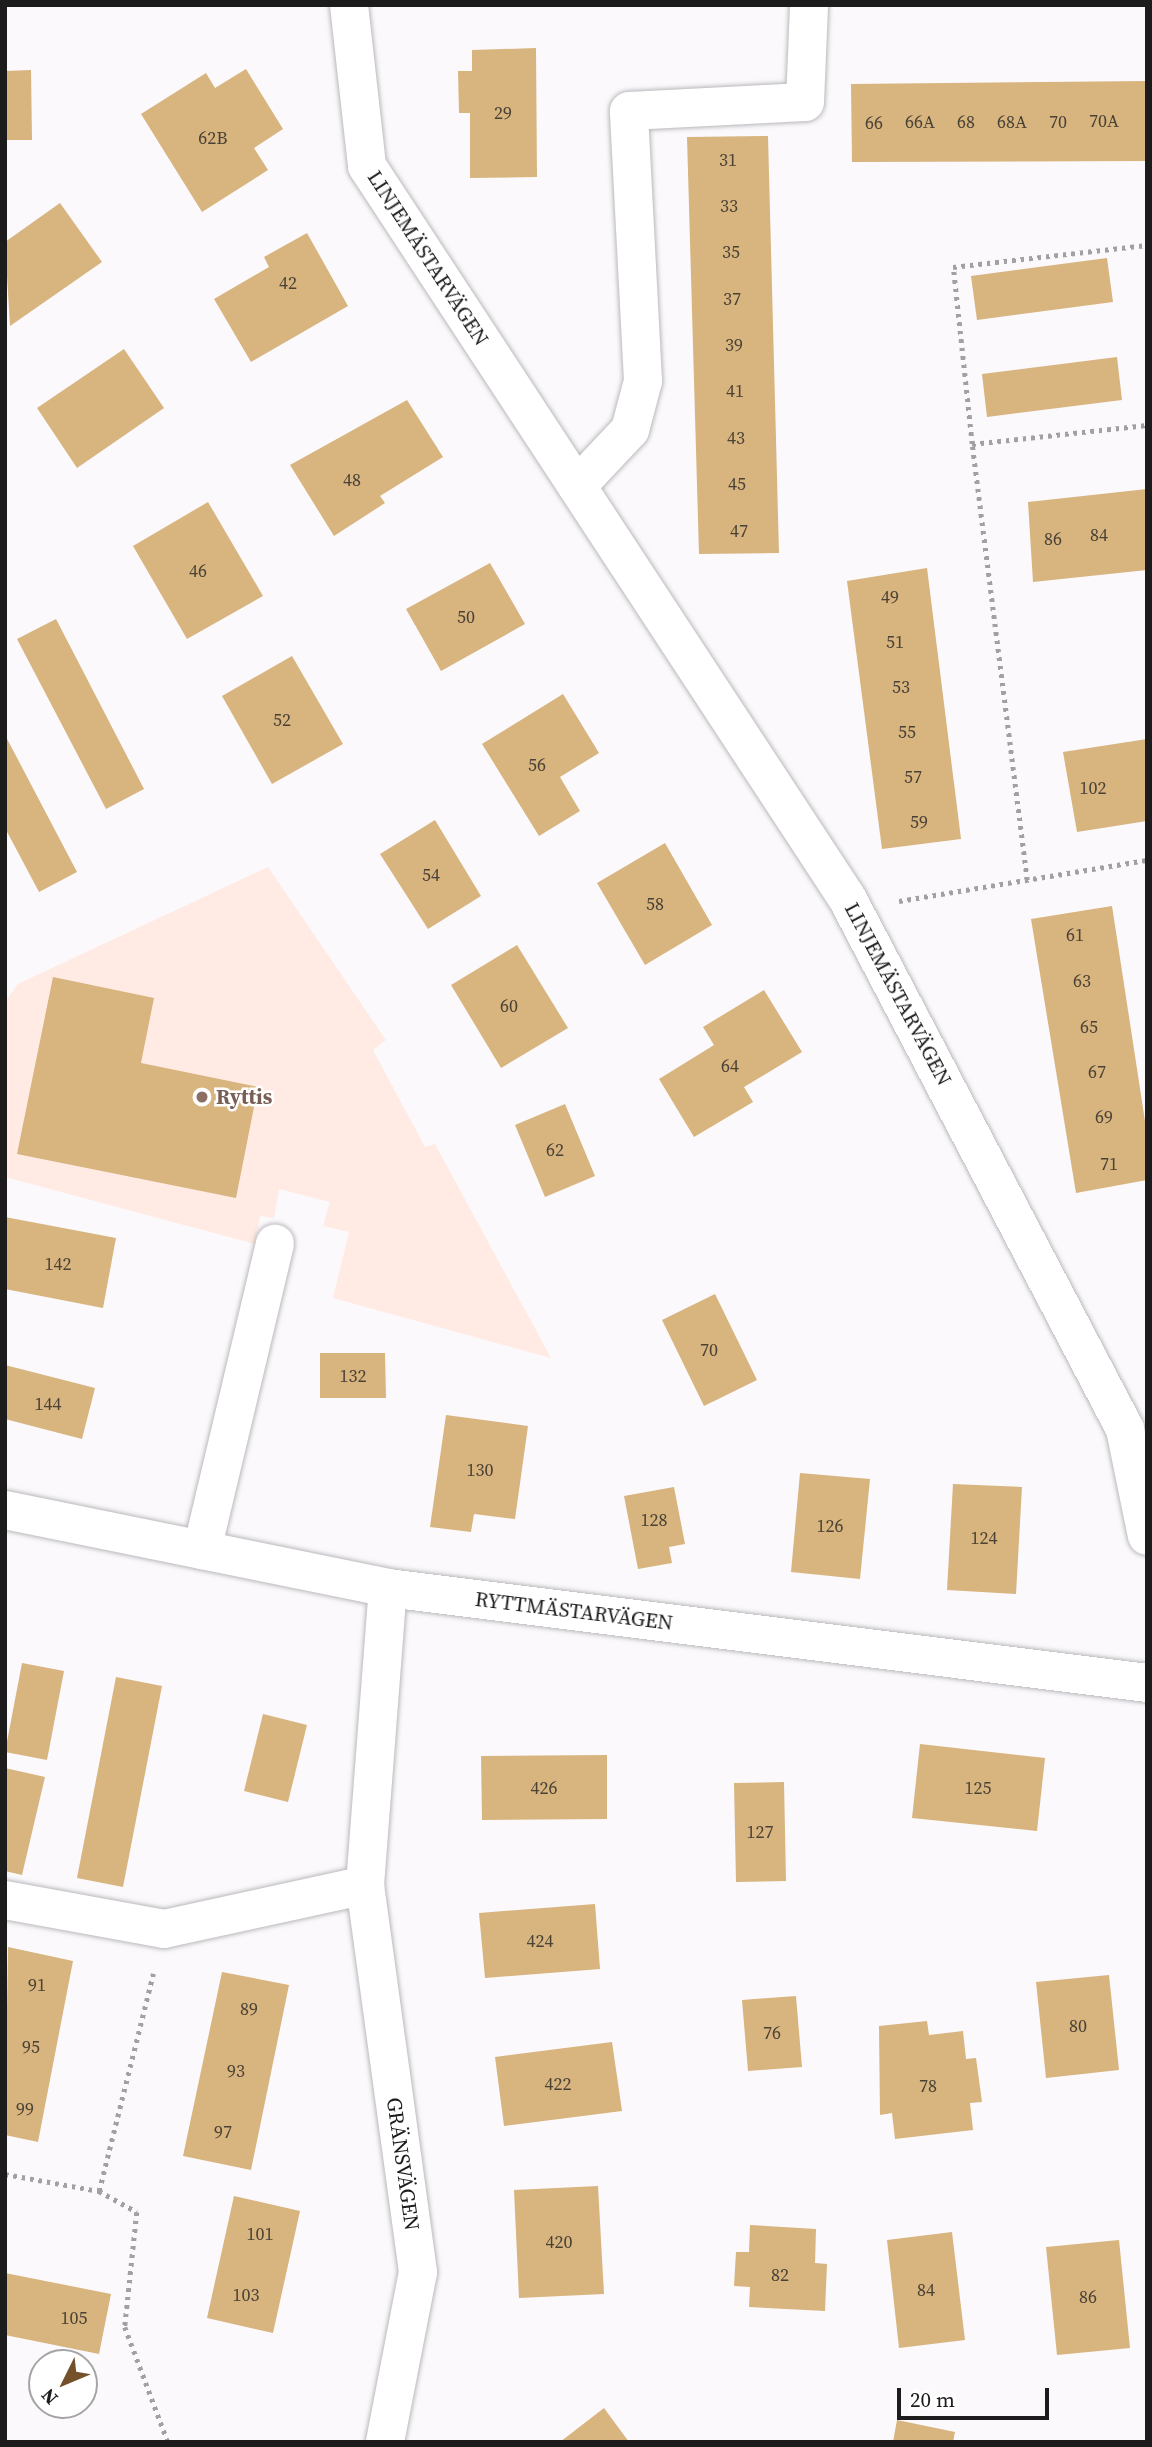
<!DOCTYPE html>
<html>
<head>
<meta charset="utf-8">
<style>
  body { margin:0 }
  #map { position:relative; width:1152px; height:2447px; overflow:hidden; background:#fbf9fc; font-family:"Source Serif 4",serif }
  div>[style] { position:absolute }
  .education>* { inset:0; background:#ffebe3 }
  .building>* { inset:0; background:#d8b47f }
  .path>* { height:4.5px; margin-top:-2.25px; transform-origin:0; background:repeating-linear-gradient(90deg,#a2a0a3 0 3.5px,transparent 0 8.5px) }
  .roads { filter:drop-shadow(0 0 2px #bbb9bc) drop-shadow(0 0 2px #bbb9bc) }
  .street>* { height:38px; margin:-19px; padding:0 19px; transform-origin:19px; border-radius:19px; background:#fff }
  .dots>* { width:19px; height:19px; translate:-50% -50%; box-sizing:border-box; border:4px solid #fff; border-radius:50% }
  span { translate:-50% -50%; white-space:nowrap; text-align:center; line-height:1.15; -webkit-text-stroke:5px #fff; paint-order:stroke }
  .number-label { font-size:18px; color:#4b4236 }
  .number-label span { -webkit-text-stroke-width:0 }
  .street-label { font-size:21px; color:#1c1c1d }
  .education-label { font-size:21px; color:#785e54; font-weight:700 }
  .left { translate:0 -50%; text-align:left }
  .frame { position:absolute; inset:0; border:7px solid #1c1c1d; pointer-events:none }
  .north { position:absolute; left:28px; top:2349px; width:70px; height:70px; box-sizing:border-box; background:#fff; border:2px solid #a4a4a5; border-radius:50%; rotate:227deg; font-size:19px; font-weight:700; line-height:28px; text-align:center; color:#1c1c1d }
  .north::after { content:''; display:block; margin:auto; width:24px; height:32px; background:#74512a; clip-path:polygon(50% 0,100% 100%,50% 72%,0 100%) }
  .scale { position:absolute; left:897px; top:2388px; width:152px; height:32px; box-sizing:border-box; border:4px solid #1c1c1d; border-top:0; padding-left:9px; font-size:21px; line-height:24px; white-space:nowrap; color:#1c1c1d; -webkit-text-stroke:5px #fff; paint-order:stroke }
</style>
</head>
<body>
<div id="map">
  <div class="education">
    <div style="clip-path:polygon(268px 867px,386px 1040px,373px 1050px,425px 1147px,435px 1144px,551px 1358px,333px 1298px,349px 1232px,323px 1226px,330px 1202px,279px 1189px,274px 1218px,260px 1216px,255px 1244px,5px 1177px,5px 1002px,18px 984px)"></div>
  </div>
  <div class="building">
    <div style="clip-path:polygon(536px 48px,537px 177px,470px 178px,470px 113px,459px 113px,458px 71px,472px 71px,472px 50px)"></div>
    <div style="clip-path:polygon(246px 69px,283px 129px,254px 148px,268px 170px,202px 212px,141px 114px,206px 73px,215px 88px)"></div>
    <div style="clip-path:polygon(31px 70px,32px 140px,5px 140px,5px 71px)"></div>
    <div style="clip-path:polygon(1147px 81px,1147px 161px,852px 162px,851px 84px)"></div>
    <div style="clip-path:polygon(768px 136px,779px 553px,699px 554px,687px 137px)"></div>
    <div style="clip-path:polygon(60px 203px,102px 262px,10px 326px,5px 242px)"></div>
    <div style="clip-path:polygon(307px 233px,348px 306px,251px 362px,214px 299px,269px 267px,264px 257px)"></div>
    <div style="clip-path:polygon(1107px 258px,1113px 302px,977px 320px,971px 276px)"></div>
    <div style="clip-path:polygon(124px 349px,164px 408px,77px 468px,37px 408px)"></div>
    <div style="clip-path:polygon(1117px 357px,1122px 400px,987px 417px,982px 374px)"></div>
    <div style="clip-path:polygon(407px 400px,443px 457px,380px 496px,385px 503px,334px 536px,290px 465px)"></div>
    <div style="clip-path:polygon(1147px 489px,1147px 570px,1033px 582px,1028px 502px)"></div>
    <div style="clip-path:polygon(208px 502px,263px 596px,187px 639px,133px 546px)"></div>
    <div style="clip-path:polygon(490px 563px,525px 624px,441px 671px,406px 609px)"></div>
    <div style="clip-path:polygon(927px 568px,961px 839px,882px 849px,847px 581px)"></div>
    <div style="clip-path:polygon(56px 619px,144px 789px,106px 809px,17px 639px)"></div>
    <div style="clip-path:polygon(292px 656px,343px 744px,272px 784px,222px 696px)"></div>
    <div style="clip-path:polygon(563px 694px,599px 753px,560px 777px,580px 811px,539px 836px,482px 744px)"></div>
    <div style="clip-path:polygon(5px 735px,77px 872px,39px 892px,5px 828px)"></div>
    <div style="clip-path:polygon(1147px 739px,1147px 821px,1077px 832px,1063px 752px)"></div>
    <div style="clip-path:polygon(435px 820px,481px 896px,428px 929px,380px 854px)"></div>
    <div style="clip-path:polygon(665px 843px,712px 925px,645px 965px,597px 883px)"></div>
    <div style="clip-path:polygon(1112px 906px,1147px 1134px,1147px 1180px,1076px 1193px,1031px 919px)"></div>
    <div style="clip-path:polygon(517px 945px,568px 1028px,501px 1068px,451px 985px)"></div>
    <div style="clip-path:polygon(53px 977px,154px 998px,141px 1063px,258px 1087px,236px 1198px,17px 1154px)"></div>
    <div style="clip-path:polygon(764px 990px,802px 1052px,744px 1087px,753px 1102px,694px 1137px,659px 1079px,714px 1045px,703px 1027px)"></div>
    <div style="clip-path:polygon(565px 1104px,595px 1176px,545px 1197px,515px 1125px)"></div>
    <div style="clip-path:polygon(5px 1217px,116px 1238px,103px 1308px,5px 1289px)"></div>
    <div style="clip-path:polygon(715px 1294px,757px 1380px,704px 1406px,662px 1320px)"></div>
    <div style="clip-path:polygon(320px 1353px,385px 1353px,386px 1398px,320px 1398px)"></div>
    <div style="clip-path:polygon(5px 1365px,95px 1388px,82px 1439px,5px 1419px)"></div>
    <div style="clip-path:polygon(446px 1415px,528px 1426px,515px 1519px,474px 1514px,471px 1532px,430px 1527px)"></div>
    <div style="clip-path:polygon(800px 1473px,870px 1479px,860px 1579px,791px 1572px)"></div>
    <div style="clip-path:polygon(953px 1484px,1022px 1487px,1016px 1594px,947px 1590px)"></div>
    <div style="clip-path:polygon(674px 1487px,685px 1544px,669px 1547px,672px 1563px,638px 1569px,624px 1496px)"></div>
    <div style="clip-path:polygon(22px 1663px,64px 1671px,47px 1760px,5px 1752px)"></div>
    <div style="clip-path:polygon(116px 1677px,162px 1686px,123px 1887px,77px 1878px)"></div>
    <div style="clip-path:polygon(263px 1714px,307px 1725px,288px 1802px,244px 1791px)"></div>
    <div style="clip-path:polygon(920px 1744px,1045px 1758px,1037px 1831px,912px 1818px)"></div>
    <div style="clip-path:polygon(607px 1755px,607px 1819px,482px 1820px,481px 1756px)"></div>
    <div style="clip-path:polygon(5px 1768px,45px 1777px,22px 1875px,5px 1871px)"></div>
    <div style="clip-path:polygon(784px 1782px,786px 1881px,736px 1882px,734px 1783px)"></div>
    <div style="clip-path:polygon(595px 1904px,600px 1969px,485px 1978px,479px 1913px)"></div>
    <div style="clip-path:polygon(8px 1947px,73px 1961px,38px 2142px,5px 2135px)"></div>
    <div style="clip-path:polygon(222px 1972px,289px 1985px,251px 2170px,183px 2156px)"></div>
    <div style="clip-path:polygon(1109px 1975px,1119px 2070px,1046px 2078px,1036px 1982px)"></div>
    <div style="clip-path:polygon(796px 1996px,802px 2067px,748px 2071px,742px 2000px)"></div>
    <div style="clip-path:polygon(927px 2021px,929px 2035px,963px 2031px,966px 2059px,976px 2058px,982px 2102px,970px 2103px,973px 2130px,895px 2139px,892px 2113px,880px 2115px,879px 2026px)"></div>
    <div style="clip-path:polygon(612px 2042px,622px 2111px,504px 2126px,495px 2057px)"></div>
    <div style="clip-path:polygon(598px 2186px,604px 2294px,519px 2298px,514px 2190px)"></div>
    <div style="clip-path:polygon(234px 2196px,300px 2211px,273px 2333px,207px 2318px)"></div>
    <div style="clip-path:polygon(750px 2225px,816px 2229px,815px 2263px,827px 2264px,825px 2311px,749px 2307px,750px 2287px,734px 2286px,736px 2252px,749px 2252px)"></div>
    <div style="clip-path:polygon(952px 2232px,965px 2340px,899px 2348px,887px 2240px)"></div>
    <div style="clip-path:polygon(1119px 2240px,1130px 2348px,1057px 2355px,1046px 2247px)"></div>
    <div style="clip-path:polygon(5px 2273px,111px 2294px,99px 2354px,5px 2335px)"></div>
    <div style="clip-path:polygon(604px 2408px,629px 2442px,560px 2442px)"></div>
    <div style="clip-path:polygon(897px 2420px,955px 2432px,953px 2442px,893px 2442px)"></div>
  </div>
  <div class="path">
    <div style="left:972px;top:444px;width:178px;rotate:-96.1deg"></div>
    <div style="left:953px;top:267px;width:195px;rotate:-6.5deg"></div>
    <div style="left:1027px;top:880px;width:439px;rotate:-97.2deg"></div>
    <div style="left:972px;top:444px;width:176px;rotate:-6.2deg"></div>
    <div style="left:899px;top:901px;width:251px;rotate:-9.4deg"></div>
    <div style="left:5px;top:2174px;width:96px;rotate:10.3deg"></div>
    <div style="left:99px;top:2191px;width:224px;rotate:-76deg"></div>
    <div style="left:99px;top:2191px;width:43px;rotate:28.9deg"></div>
    <div style="left:137px;top:2212px;width:116px;rotate:96deg"></div>
    <div style="left:125px;top:2327px;width:123px;rotate:69.5deg"></div>
  </div>
  <div class="roads">
    <div class="street">
      <div style="left:349px;top:5px;width:162px;rotate:83.6deg"></div>
      <div style="left:367px;top:166px;width:875px;rotate:56.75deg"></div>
      <div style="left:847px;top:898px;width:599px;rotate:62.37deg"></div>
      <div style="left:1125px;top:1429px;width:109px;rotate:78.4deg"></div>
      <div style="left:577px;top:486px;width:77px;rotate:-46.6deg"></div>
      <div style="left:630px;top:430px;width:51px;rotate:-75.1deg"></div>
      <div style="left:643px;top:381px;width:270px;rotate:-93deg"></div>
      <div style="left:629px;top:111px;width:176px;rotate:-2.9deg"></div>
      <div style="left:805px;top:102px;width:97px;rotate:-87.6deg"></div>
      <div style="left:5px;top:1510px;width:391px;rotate:11.5deg"></div>
      <div style="left:388px;top:1588px;width:765px;rotate:7.13deg"></div>
      <div style="left:202px;top:1550px;width:315px;rotate:-76.6deg"></div>
      <div style="left:365px;top:1885px;width:298px;rotate:-85.6deg"></div>
      <div style="left:5px;top:1900px;width:162px;rotate:10.3deg"></div>
      <div style="left:164px;top:1929px;width:206px;rotate:-12.3deg"></div>
      <div style="left:365px;top:1885px;width:391px;rotate:82.2deg"></div>
      <div style="left:418px;top:2272px;width:173px;rotate:101deg"></div>
    </div>
  </div>
  <div class="dots">
    <div style="left:202px;top:1097px;background:#8d6e63"></div>
  </div>
  <div class="number-label">
    <span style="left:503px;top:113px">29</span>
    <span style="left:1104px;top:121px">70A</span>
    <span style="left:920px;top:122px">66A</span>
    <span style="left:966px;top:122px">68</span>
    <span style="left:1012px;top:122px">68A</span>
    <span style="left:1058px;top:122px">70</span>
    <span style="left:874px;top:123px">66</span>
    <span style="left:213px;top:138px">62B</span>
    <span style="left:728px;top:160px">31</span>
    <span style="left:729px;top:206px">33</span>
    <span style="left:731px;top:252px">35</span>
    <span style="left:288px;top:283px">42</span>
    <span style="left:732px;top:299px">37</span>
    <span style="left:734px;top:345px">39</span>
    <span style="left:735px;top:391px">41</span>
    <span style="left:736px;top:438px">43</span>
    <span style="left:352px;top:480px">48</span>
    <span style="left:737px;top:484px">45</span>
    <span style="left:739px;top:531px">47</span>
    <span style="left:1099px;top:535px">84</span>
    <span style="left:1053px;top:539px">86</span>
    <span style="left:198px;top:571px">46</span>
    <span style="left:890px;top:597px">49</span>
    <span style="left:466px;top:617px">50</span>
    <span style="left:895px;top:642px">51</span>
    <span style="left:901px;top:687px">53</span>
    <span style="left:282px;top:720px">52</span>
    <span style="left:907px;top:732px">55</span>
    <span style="left:537px;top:765px">56</span>
    <span style="left:913px;top:777px">57</span>
    <span style="left:1093px;top:788px">102</span>
    <span style="left:919px;top:822px">59</span>
    <span style="left:431px;top:875px">54</span>
    <span style="left:655px;top:904px">58</span>
    <span style="left:1075px;top:935px">61</span>
    <span style="left:1082px;top:981px">63</span>
    <span style="left:509px;top:1006px">60</span>
    <span style="left:1089px;top:1027px">65</span>
    <span style="left:730px;top:1066px">64</span>
    <span style="left:1097px;top:1072px">67</span>
    <span style="left:1104px;top:1117px">69</span>
    <span style="left:555px;top:1150px">62</span>
    <span style="left:1109px;top:1164px">71</span>
    <span style="left:58px;top:1264px">142</span>
    <span style="left:709px;top:1350px">70</span>
    <span style="left:353px;top:1376px">132</span>
    <span style="left:48px;top:1404px">144</span>
    <span style="left:480px;top:1470px">130</span>
    <span style="left:654px;top:1520px">128</span>
    <span style="left:830px;top:1526px">126</span>
    <span style="left:984px;top:1538px">124</span>
    <span style="left:544px;top:1788px">426</span>
    <span style="left:978px;top:1788px">125</span>
    <span style="left:760px;top:1832px">127</span>
    <span style="left:540px;top:1941px">424</span>
    <span style="left:37px;top:1985px">91</span>
    <span style="left:249px;top:2009px">89</span>
    <span style="left:1078px;top:2026px">80</span>
    <span style="left:772px;top:2033px">76</span>
    <span style="left:31px;top:2047px">95</span>
    <span style="left:236px;top:2071px">93</span>
    <span style="left:558px;top:2084px">422</span>
    <span style="left:928px;top:2086px">78</span>
    <span style="left:25px;top:2109px">99</span>
    <span style="left:223px;top:2132px">97</span>
    <span style="left:260px;top:2234px">101</span>
    <span style="left:559px;top:2242px">420</span>
    <span style="left:780px;top:2275px">82</span>
    <span style="left:926px;top:2290px">84</span>
    <span style="left:246px;top:2295px">103</span>
    <span style="left:1088px;top:2297px">86</span>
    <span style="left:74px;top:2318px">105</span>
  </div>
  <div class="street-label">
    <span style="left:428px;top:258px;rotate:57deg">LINJEMÄSTARVÄGEN</span>
    <span style="left:898px;top:994px;rotate:62deg">LINJEMÄSTARVÄGEN</span>
    <span style="left:574px;top:1611px;rotate:7deg">RYTTMÄSTARVÄGEN</span>
    <span style="left:403px;top:2164px;rotate:82deg">GRÄNSVÄGEN</span>
  </div>
  <div class="education-label">
    <span class="left" style="left:216px;top:1097px">Ryttis</span>
  </div>
  <div class="frame"></div>
  <div class="north">N</div>
  <div class="scale">20 m</div>
</div>
</body>
</html>
